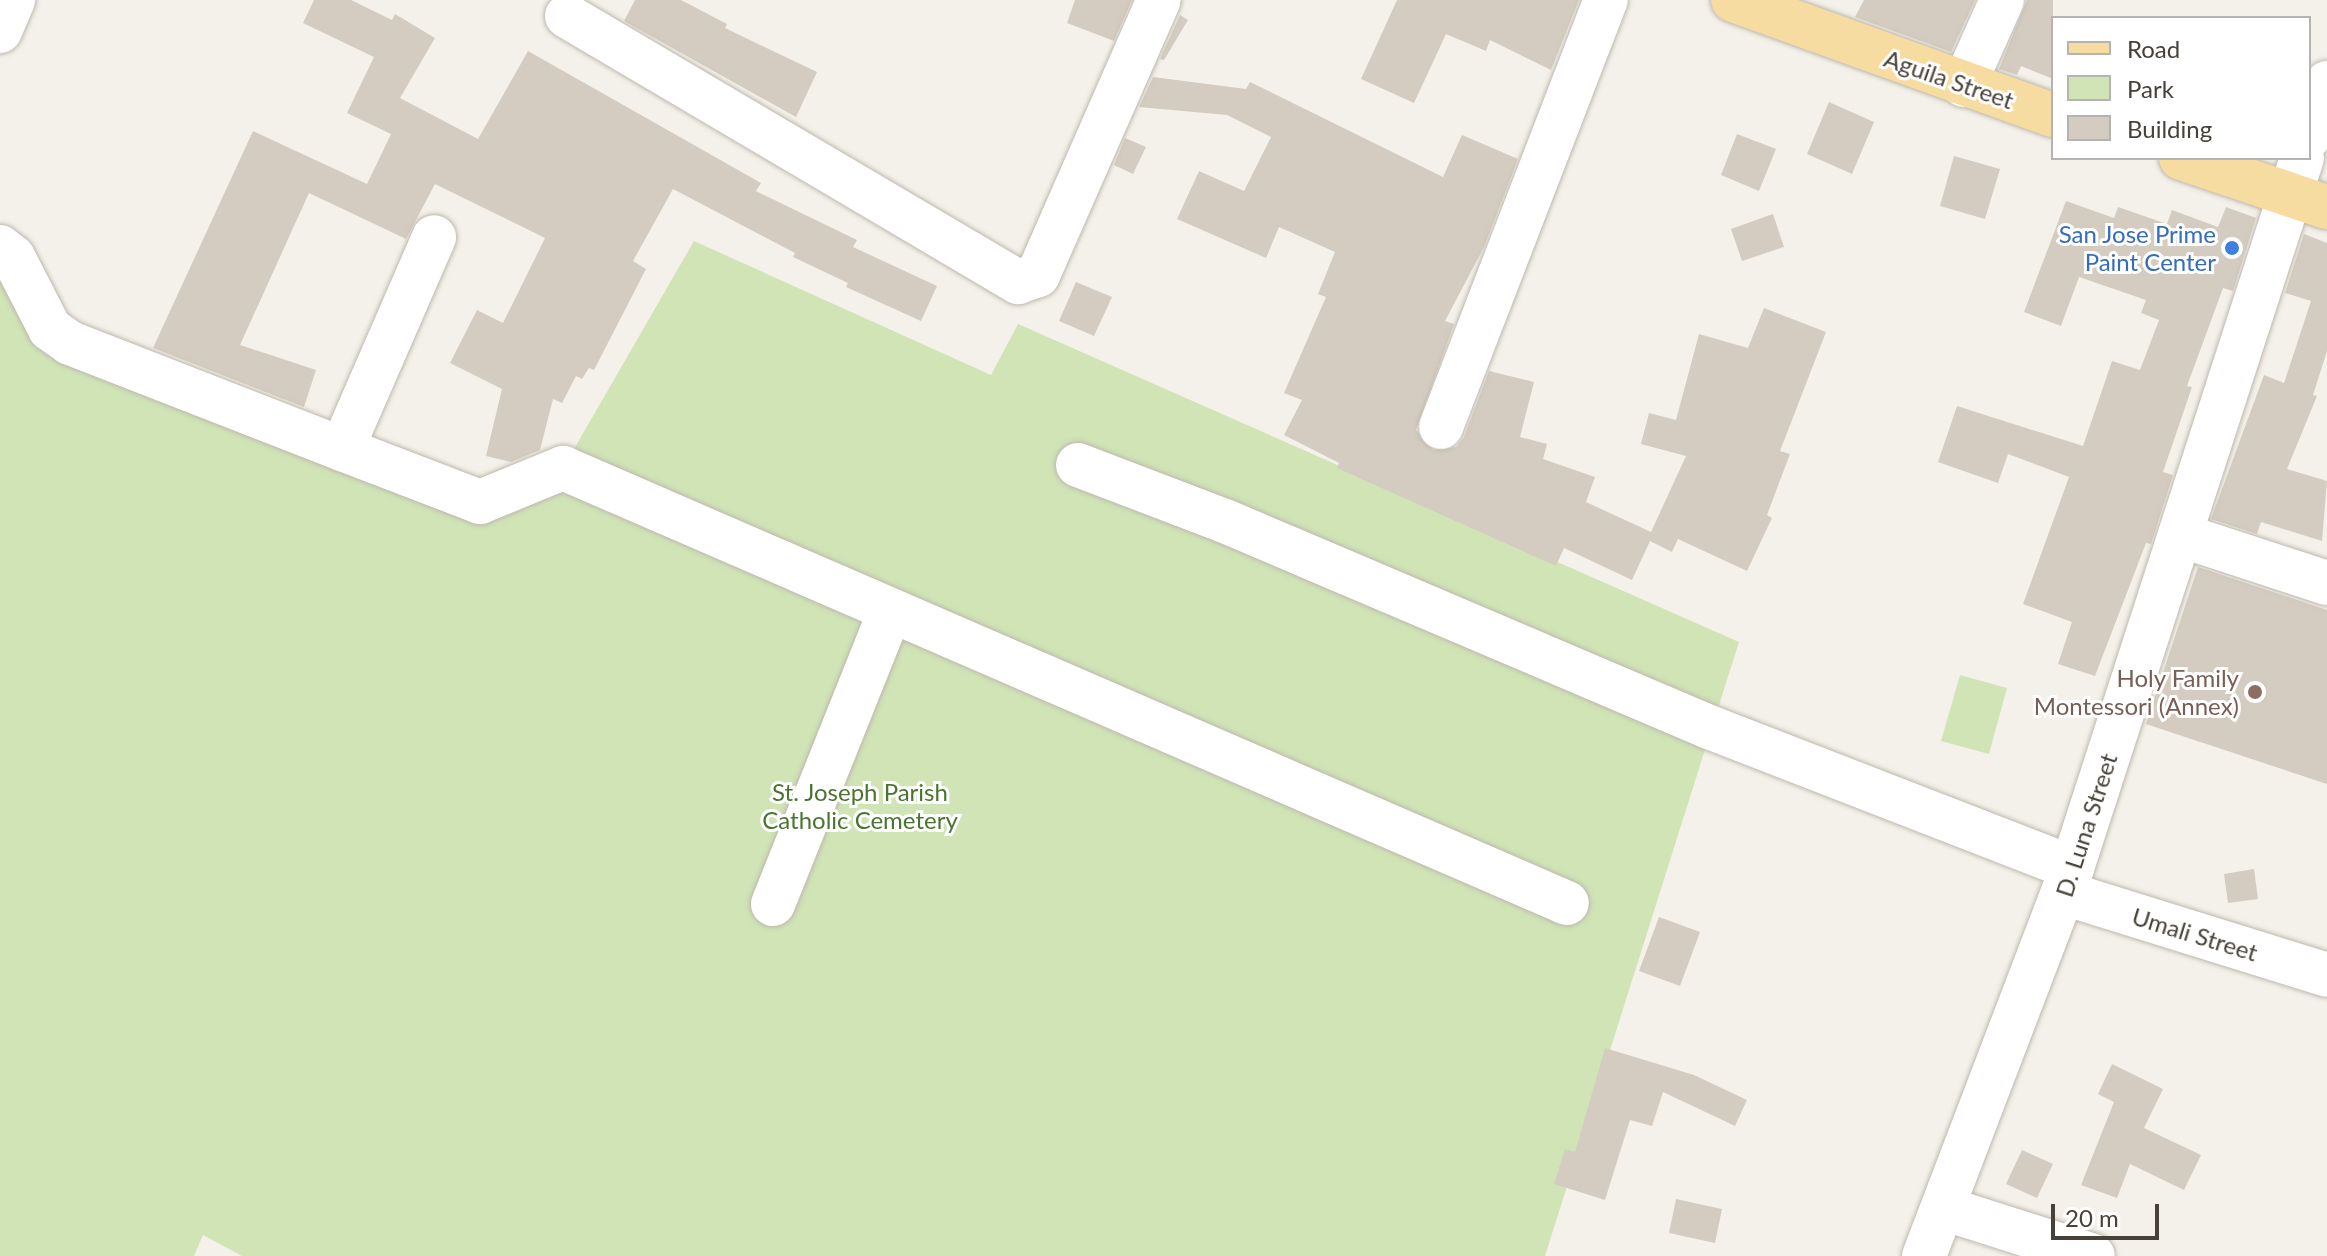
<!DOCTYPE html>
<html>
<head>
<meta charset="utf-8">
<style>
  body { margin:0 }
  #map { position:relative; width:2327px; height:1256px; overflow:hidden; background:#f4f1ea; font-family:Lato,sans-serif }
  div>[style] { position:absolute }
  .green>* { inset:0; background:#d0e4b6 }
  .building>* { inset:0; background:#d4ccc0 }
  .roads { filter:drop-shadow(0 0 2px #beb8ad) drop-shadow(0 0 2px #beb8ad) }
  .minor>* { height:44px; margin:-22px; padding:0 22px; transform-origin:22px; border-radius:22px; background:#fff }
  .major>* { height:44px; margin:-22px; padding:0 22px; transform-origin:22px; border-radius:22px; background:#f6dca1 }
  .dots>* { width:22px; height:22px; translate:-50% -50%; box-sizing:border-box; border:4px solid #fff; border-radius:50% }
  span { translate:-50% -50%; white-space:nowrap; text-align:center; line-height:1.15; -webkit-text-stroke:6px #fff; paint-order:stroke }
  .street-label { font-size:24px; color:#474139 }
  .shop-label { font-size:24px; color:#366cbe }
  .right { translate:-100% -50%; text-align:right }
  .education-label { font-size:24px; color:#785e54 }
  .park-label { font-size:24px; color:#4b7430 }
  .legend { position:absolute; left:2051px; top:16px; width:260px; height:144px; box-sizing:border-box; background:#fff; border:2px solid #b5b3b0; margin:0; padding:10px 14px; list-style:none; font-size:24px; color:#474139 }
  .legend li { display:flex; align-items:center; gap:16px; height:40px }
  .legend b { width:40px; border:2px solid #b5b3b0 }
  .scale { position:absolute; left:2051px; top:1204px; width:108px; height:36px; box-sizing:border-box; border:4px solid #474139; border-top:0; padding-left:10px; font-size:24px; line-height:28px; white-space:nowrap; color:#474139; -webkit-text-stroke:6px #fff; paint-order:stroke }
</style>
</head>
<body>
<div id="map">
  <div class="green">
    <div style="clip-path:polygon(694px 241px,991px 375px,1018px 324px,1739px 642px,1545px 1256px,242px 1256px,203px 1235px,194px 1256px,0 1256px,0 257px,35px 326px,475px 511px,563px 468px)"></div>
    <div style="clip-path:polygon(1960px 675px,2007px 688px,1989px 754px,1941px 741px)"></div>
  </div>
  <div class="building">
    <div style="clip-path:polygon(314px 0,351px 0,392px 20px,395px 14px,435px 38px,400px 98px,478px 139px,528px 51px,761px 183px,756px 191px,857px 240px,853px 247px,937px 286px,921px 321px,846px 287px,848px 283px,793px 257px,795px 253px,673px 189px,633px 261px,646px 269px,594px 370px,589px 368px,582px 379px,576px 376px,562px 403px,553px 399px,540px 450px,511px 462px,486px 456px,502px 389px,450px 363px,477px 310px,503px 323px,545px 238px,435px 184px,406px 239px,309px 193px,240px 345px,316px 370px,304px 407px,153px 348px,253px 131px,367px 184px,391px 134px,347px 113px,374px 57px,303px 23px)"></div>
    <div style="clip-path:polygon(635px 0,681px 0,727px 24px,725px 28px,817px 72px,796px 117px,624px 21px)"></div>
    <div style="clip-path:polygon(1075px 0,1132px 0,1114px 41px,1067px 23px)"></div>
    <div style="clip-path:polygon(1397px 0,1579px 0,1551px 70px,1490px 40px,1486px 51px,1446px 34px,1414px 103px,1361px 79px)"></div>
    <div style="clip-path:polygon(1864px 0,1975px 0,1951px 52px,1855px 17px)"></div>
    <div style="clip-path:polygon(2027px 0,2053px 0,2053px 79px,2021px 66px,2017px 75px,1999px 69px)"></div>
    <div style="clip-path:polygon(1180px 15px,1188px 20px,1164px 60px,1160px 59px)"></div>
    <div style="clip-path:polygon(1153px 77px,1246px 89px,1250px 82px,1443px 177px,1462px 135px,1518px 159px,1484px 247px,1445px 321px,1454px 324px,1416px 430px,1433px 450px,1456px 447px,1464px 437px,1489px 371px,1534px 382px,1520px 437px,1547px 444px,1543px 459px,1595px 477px,1586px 502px,1651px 532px,1686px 456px,1641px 444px,1649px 413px,1676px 420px,1699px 334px,1748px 348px,1764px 308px,1826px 332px,1780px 451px,1790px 454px,1767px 515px,1772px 518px,1747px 571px,1678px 539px,1672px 552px,1650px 541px,1632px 580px,1564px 548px,1556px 566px,1337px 468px,1339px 463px,1284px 435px,1302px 400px,1284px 393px,1326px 297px,1318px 294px,1335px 252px,1279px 227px,1266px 258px,1177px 219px,1199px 171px,1244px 191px,1271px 137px,1227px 115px,1139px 107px)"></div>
    <div style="clip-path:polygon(1829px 102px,1874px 122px,1852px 174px,1807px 154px)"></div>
    <div style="clip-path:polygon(1737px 134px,1776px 149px,1759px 191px,1721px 175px)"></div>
    <div style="clip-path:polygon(1125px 138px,1146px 147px,1133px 174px,1114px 165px)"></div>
    <div style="clip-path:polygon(1954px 156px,2000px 169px,1985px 219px,1940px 206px)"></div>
    <div style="clip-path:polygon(2066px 201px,2114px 218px,2118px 207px,2167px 224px,2172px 210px,2218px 227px,2226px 207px,2256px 218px,2233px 291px,2223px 288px,2187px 386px,2192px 387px,2163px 472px,2173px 475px,2151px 544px,2146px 543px,2095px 676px,2058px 664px,2072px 622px,2023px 604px,2069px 477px,2008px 454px,1998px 483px,1938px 462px,1957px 406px,2083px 446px,2112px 361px,2140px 370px,2159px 320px,2141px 313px,2146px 300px,2079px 277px,2061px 326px,2024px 312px)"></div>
    <div style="clip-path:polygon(1773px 214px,1784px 247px,1742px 261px,1731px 229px)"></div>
    <div style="clip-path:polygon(2304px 234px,2327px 243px,2327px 351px,2313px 395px,2317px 396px,2287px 469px,2327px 481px,2322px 541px,2261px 522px,2257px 534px,2211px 519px,2264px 375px,2284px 383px,2311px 301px,2285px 293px)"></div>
    <div style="clip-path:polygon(1076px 282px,1112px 297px,1094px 336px,1059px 321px)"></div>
    <div style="clip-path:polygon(2198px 567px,2327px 610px,2327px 784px,2146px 724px)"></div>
    <div style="clip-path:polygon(2254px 869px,2258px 899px,2228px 903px,2224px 874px)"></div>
    <div style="clip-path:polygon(1659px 917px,1700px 932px,1680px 986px,1639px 971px)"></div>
    <div style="clip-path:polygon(1605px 1048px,1694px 1075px,1747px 1100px,1735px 1126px,1663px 1092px,1652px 1126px,1630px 1120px,1605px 1200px,1554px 1184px,1565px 1149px,1575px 1152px)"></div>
    <div style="clip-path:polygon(2112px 1064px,2163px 1089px,2144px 1128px,2201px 1155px,2184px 1190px,2130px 1164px,2117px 1198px,2081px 1185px,2114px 1102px,2098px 1094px)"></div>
    <div style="clip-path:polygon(2022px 1150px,2053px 1164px,2037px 1198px,2006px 1184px)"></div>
    <div style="clip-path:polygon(1676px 1199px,1722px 1209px,1715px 1243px,1669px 1233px)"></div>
  </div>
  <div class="roads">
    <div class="minor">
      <div style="left:567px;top:16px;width:524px;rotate:30.53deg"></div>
      <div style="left:1018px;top:282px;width:21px;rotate:-19deg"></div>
      <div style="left:1038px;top:275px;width:300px;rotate:-66.3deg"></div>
      <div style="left:0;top:31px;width:34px;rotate:-67deg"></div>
      <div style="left:1964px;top:85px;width:93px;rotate:-65.9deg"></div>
      <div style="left:2309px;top:137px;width:57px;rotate:-71.6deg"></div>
      <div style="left:0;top:247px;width:16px;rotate:38deg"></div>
      <div style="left:13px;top:257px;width:81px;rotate:62.8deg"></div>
      <div style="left:50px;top:329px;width:24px;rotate:35deg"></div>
      <div style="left:70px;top:343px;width:292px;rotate:21.3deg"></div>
      <div style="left:342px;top:449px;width:231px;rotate:-66.5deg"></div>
      <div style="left:1441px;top:427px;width:458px;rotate:-68.9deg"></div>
      <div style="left:342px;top:449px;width:148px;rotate:21deg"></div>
      <div style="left:480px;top:502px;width:90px;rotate:-22.3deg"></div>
      <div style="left:563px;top:468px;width:1094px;rotate:23.43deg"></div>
      <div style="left:1078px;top:465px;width:157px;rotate:20.9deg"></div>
      <div style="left:1225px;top:521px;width:526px;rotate:23.06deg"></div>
      <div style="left:1709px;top:727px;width:389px;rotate:21.2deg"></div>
      <div style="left:2180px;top:535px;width:155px;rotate:18.1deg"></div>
      <div style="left:2064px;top:893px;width:275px;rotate:17.3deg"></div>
      <div style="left:773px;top:904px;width:315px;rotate:-68.2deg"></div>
      <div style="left:1946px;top:1209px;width:154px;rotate:17.7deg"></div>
      <div style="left:1924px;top:1256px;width:415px;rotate:-69.1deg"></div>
      <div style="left:2072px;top:868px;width:746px;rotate:-72.05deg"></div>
    </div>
    <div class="major">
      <div style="left:1733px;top:0;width:340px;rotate:19.8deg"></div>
      <div style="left:2181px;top:158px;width:154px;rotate:18.6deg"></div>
    </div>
  </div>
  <div class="dots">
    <div style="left:2232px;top:248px;background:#3f7fe0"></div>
    <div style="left:2255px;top:692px;background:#8d6e63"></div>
  </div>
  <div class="street-label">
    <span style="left:1949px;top:79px;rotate:19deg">Aguila Street</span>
    <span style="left:2086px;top:825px;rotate:-72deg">D. Luna Street</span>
    <span style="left:2195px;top:934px;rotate:17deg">Umali Street</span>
  </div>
  <div class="shop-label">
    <span class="right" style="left:2216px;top:248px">San Jose Prime<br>Paint Center</span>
  </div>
  <div class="education-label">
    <span class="right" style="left:2239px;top:692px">Holy Family<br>Montessori (Annex)</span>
  </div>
  <div class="park-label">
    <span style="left:860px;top:806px">St. Joseph Parish<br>Catholic Cemetery</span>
  </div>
  <ul class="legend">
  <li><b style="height:10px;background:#f6dca1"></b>Road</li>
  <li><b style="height:22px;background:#d0e4b6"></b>Park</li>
  <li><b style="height:22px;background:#d4ccc0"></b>Building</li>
  </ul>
  <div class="scale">20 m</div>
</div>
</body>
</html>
